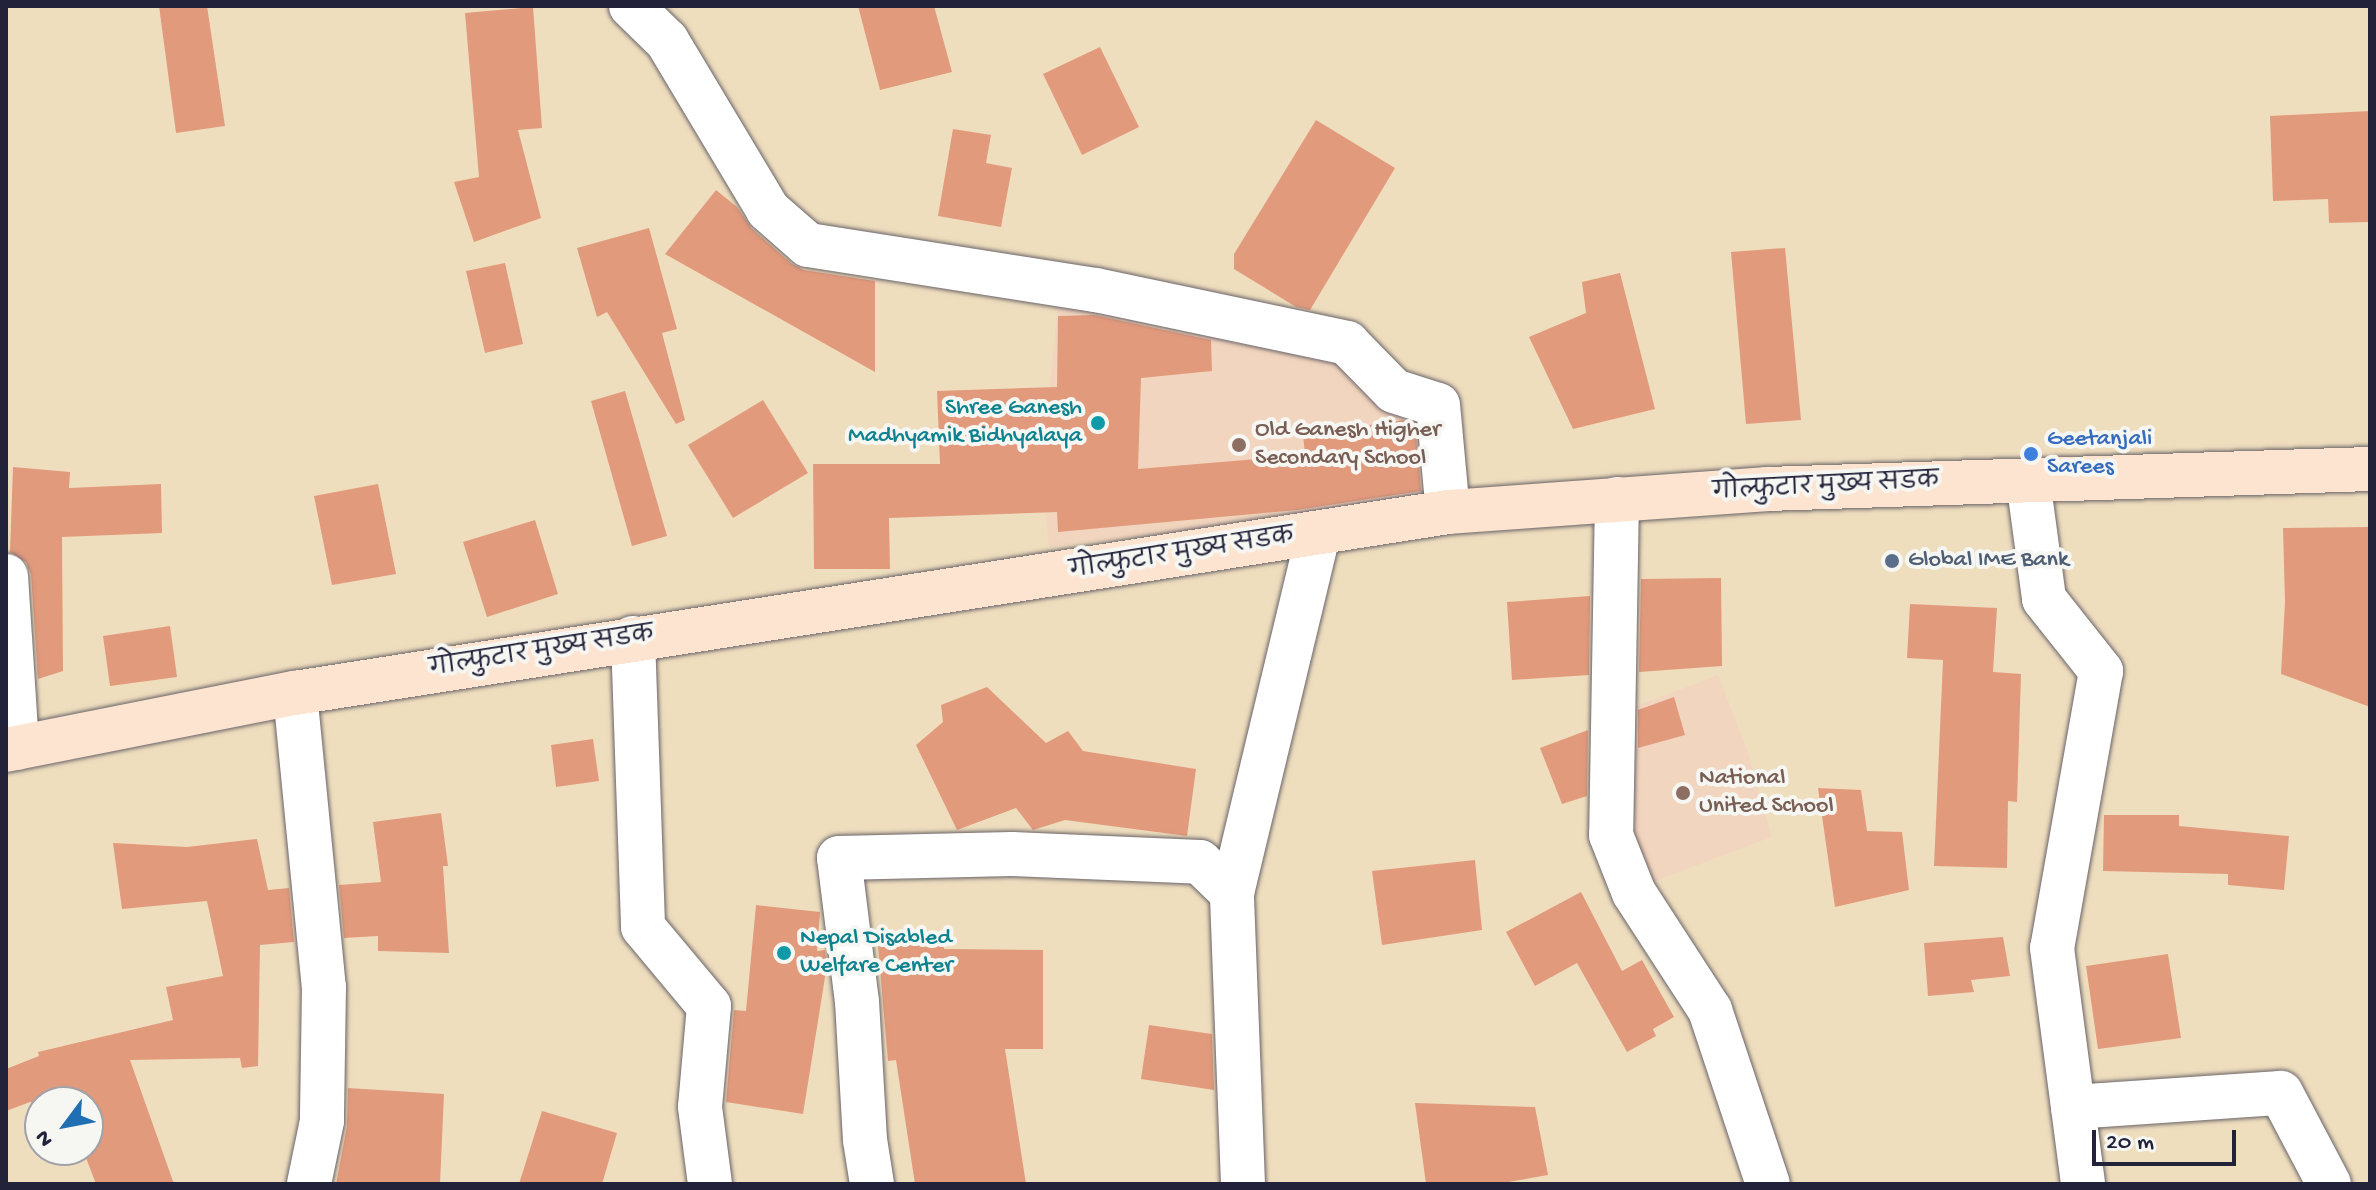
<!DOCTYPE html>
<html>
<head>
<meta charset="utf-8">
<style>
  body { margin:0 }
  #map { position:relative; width:2376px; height:1190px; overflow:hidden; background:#efdebe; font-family:"Gochi Hand","Playpen Sans Deva",sans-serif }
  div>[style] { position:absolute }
  .built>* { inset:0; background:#f2d5be }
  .building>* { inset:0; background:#e29a7c }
  .roads { filter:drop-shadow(0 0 2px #6a6469) drop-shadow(0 0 2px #6a6469) }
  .minor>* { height:44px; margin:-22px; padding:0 22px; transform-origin:22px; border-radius:22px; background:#fff }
  .secondary>* { height:44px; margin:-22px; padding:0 22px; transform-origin:22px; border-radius:22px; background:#fde4d1 }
  .dots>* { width:22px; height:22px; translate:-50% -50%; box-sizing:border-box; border:4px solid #f6f6f2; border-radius:50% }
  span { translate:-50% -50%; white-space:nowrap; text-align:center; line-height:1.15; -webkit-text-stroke:8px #f6f6f2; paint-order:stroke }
  .culture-label { font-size:24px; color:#0d838f }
  .right { translate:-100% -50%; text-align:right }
  .left { translate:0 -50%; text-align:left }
  .education-label { font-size:24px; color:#785e54 }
  .shop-label { font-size:24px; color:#366cbe }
  .street-label { font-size:24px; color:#22223b }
  .service-label { font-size:24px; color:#4e5e75 }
  .frame { position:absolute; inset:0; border:8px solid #22223b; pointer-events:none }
  .north { position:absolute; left:24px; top:1086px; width:80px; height:80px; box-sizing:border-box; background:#f6f6f2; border:2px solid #a1a1a9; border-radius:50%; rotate:238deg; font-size:22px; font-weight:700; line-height:32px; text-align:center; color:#22223b }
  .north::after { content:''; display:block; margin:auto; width:28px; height:36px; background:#1f6fb2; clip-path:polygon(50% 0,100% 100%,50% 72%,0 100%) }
  .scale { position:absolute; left:2092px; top:1130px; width:144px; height:36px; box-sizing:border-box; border:4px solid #22223b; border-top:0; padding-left:10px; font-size:24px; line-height:28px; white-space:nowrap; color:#22223b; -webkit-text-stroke:6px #f6f6f2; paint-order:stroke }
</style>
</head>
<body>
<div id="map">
  <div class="built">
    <div style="clip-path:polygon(1058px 301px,1335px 352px,1432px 415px,1436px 500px,1049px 547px,1041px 476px)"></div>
    <div style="clip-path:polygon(1718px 675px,1747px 749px,1772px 837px,1647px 884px,1592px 723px)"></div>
  </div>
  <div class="building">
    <div style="clip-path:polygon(159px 6px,207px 6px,225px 126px,176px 133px)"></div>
    <div style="clip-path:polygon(858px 6px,934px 6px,952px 72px,880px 90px)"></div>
    <div style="clip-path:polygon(533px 7px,542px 128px,518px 130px,541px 218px,474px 242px,454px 182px,479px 177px,465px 13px)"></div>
    <div style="clip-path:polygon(1100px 47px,1139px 127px,1082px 155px,1043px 74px)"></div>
    <div style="clip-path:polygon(2370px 111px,2370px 222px,2329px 223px,2328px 199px,2273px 201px,2270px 116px)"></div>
    <div style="clip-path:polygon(1316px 120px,1395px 168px,1310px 310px,1296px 307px,1234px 269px,1234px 254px)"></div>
    <div style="clip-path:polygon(953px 129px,991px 135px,986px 163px,1012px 168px,1001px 227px,938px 216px)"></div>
    <div style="clip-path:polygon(716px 190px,737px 207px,752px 229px,792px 264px,804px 270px,875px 281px,875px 372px,665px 254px)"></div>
    <div style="clip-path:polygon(649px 228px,677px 329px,662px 333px,685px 420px,676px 424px,607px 312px,597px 317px,577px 248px)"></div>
    <div style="clip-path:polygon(1785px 248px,1801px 420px,1746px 424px,1731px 252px)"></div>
    <div style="clip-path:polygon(505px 263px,523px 344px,485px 353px,466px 271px)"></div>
    <div style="clip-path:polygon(1620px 273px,1655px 409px,1573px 429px,1529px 337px,1586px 313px,1582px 282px)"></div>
    <div style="clip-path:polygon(1094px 315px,1211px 340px,1212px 371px,1141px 378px,1138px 469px,1305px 455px,1303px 435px,1403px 420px,1415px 424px,1421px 491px,1297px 510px,1058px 532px,1057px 512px,889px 518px,890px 569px,814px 569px,813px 464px,940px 464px,937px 391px,1057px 387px,1058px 316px)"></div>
    <div style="clip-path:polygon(625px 391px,667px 536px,632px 546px,591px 401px)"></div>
    <div style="clip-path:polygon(763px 400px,808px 473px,733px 518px,688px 445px)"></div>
    <div style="clip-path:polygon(13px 467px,70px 472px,69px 488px,161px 484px,162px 533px,62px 537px,63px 671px,38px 679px,31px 574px,26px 562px,10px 552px)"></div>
    <div style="clip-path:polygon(378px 484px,396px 574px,332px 585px,314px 496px)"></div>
    <div style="clip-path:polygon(535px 520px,558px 594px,487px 617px,463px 542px)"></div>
    <div style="clip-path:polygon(2370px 527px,2370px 707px,2281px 674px,2285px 602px,2283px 528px)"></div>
    <div style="clip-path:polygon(1721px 578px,1722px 666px,1639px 672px,1641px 579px)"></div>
    <div style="clip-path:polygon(1590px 596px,1589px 675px,1512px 680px,1507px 602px)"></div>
    <div style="clip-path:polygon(1910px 604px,1997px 608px,1993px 672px,2021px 674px,2017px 802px,2008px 801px,2007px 868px,1934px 866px,1943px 660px,1907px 658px)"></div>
    <div style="clip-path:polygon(170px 626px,177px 677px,110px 686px,103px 636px)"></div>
    <div style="clip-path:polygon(987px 687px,1046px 743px,1068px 731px,1083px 751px,1196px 769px,1187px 836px,1065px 820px,1033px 830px,1016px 808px,957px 830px,916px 745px,943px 722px,941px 705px)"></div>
    <div style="clip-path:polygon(1674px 697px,1685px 735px,1638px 748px,1638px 710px)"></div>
    <div style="clip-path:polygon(1588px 730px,1587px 796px,1562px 804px,1540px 748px)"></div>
    <div style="clip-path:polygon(593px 739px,599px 781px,556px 787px,551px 745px)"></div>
    <div style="clip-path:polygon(1818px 788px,1861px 790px,1867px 831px,1902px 832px,1909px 890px,1835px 907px)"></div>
    <div style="clip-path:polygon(441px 813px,448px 866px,443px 866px,449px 953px,378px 951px,378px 936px,344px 938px,339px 885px,381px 882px,373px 822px)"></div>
    <div style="clip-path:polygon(2104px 815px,2179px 815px,2179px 826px,2289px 836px,2284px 890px,2228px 885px,2228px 874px,2103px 871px)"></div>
    <div style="clip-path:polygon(257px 839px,268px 890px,289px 888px,294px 942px,260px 945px,258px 1066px,242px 1068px,240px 1058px,130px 1060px,174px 1184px,96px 1184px,83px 1150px,88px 1150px,88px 1102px,30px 1102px,6px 1111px,6px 1069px,39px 1056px,38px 1052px,173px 1020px,166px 987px,223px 976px,207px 901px,122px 909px,113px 843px,187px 847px)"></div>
    <div style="clip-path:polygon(1475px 860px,1482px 930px,1382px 945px,1372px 871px)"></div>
    <div style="clip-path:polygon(1581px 892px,1622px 971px,1642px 960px,1674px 1017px,1653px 1029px,1656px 1036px,1627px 1052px,1577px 963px,1535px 986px,1506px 932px)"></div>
    <div style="clip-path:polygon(756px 905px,820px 912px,817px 951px,825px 950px,827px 965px,803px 1114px,726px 1102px,734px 1010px,746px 1011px)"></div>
    <div style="clip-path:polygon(2003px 937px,2010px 976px,1971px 980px,1974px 992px,1928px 996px,1924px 943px)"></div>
    <div style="clip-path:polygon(943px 940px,944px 949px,1043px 950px,1043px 1049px,1005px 1049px,1026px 1184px,915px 1184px,896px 1060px,888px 1061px,878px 946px)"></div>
    <div style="clip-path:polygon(2168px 954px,2181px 1038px,2098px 1049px,2086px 966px)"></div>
    <div style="clip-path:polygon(1149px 1025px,1212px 1034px,1214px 1090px,1141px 1079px)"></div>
    <div style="clip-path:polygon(348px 1088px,444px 1094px,440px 1184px,336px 1184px,347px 1126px)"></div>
    <div style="clip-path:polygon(1415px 1103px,1535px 1107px,1548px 1175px,1497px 1184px,1426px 1184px)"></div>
    <div style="clip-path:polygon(542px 1111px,617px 1133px,602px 1184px,519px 1184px)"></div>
  </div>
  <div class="roads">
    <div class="minor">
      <div style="left:631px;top:6px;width:50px;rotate:44.2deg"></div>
      <div style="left:667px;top:41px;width:197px;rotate:59.1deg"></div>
      <div style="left:768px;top:210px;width:53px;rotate:41.2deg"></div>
      <div style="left:808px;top:245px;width:291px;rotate:8.9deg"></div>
      <div style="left:1096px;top:290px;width:257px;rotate:11.9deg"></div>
      <div style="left:1347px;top:343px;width:67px;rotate:45.6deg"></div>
      <div style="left:1394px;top:391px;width:46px;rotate:17.7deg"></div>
      <div style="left:1438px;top:405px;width:107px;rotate:84.7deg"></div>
      <div style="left:2028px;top:480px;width:120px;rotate:82.3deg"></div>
      <div style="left:2044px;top:599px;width:92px;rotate:51.6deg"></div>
      <div style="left:2101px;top:671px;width:281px;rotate:100deg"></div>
      <div style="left:2052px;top:948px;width:238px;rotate:82.5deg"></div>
      <div style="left:1617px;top:499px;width:336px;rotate:91deg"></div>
      <div style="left:1611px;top:835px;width:62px;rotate:68.4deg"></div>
      <div style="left:1634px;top:893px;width:140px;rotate:57deg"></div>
      <div style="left:1710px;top:1010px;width:183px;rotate:71.6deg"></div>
      <div style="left:6px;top:576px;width:172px;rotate:86.3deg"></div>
      <div style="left:633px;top:638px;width:289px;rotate:88deg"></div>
      <div style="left:643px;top:927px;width:103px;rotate:50.1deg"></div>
      <div style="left:709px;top:1006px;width:101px;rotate:95.1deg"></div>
      <div style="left:700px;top:1107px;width:78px;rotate:82.6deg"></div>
      <div style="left:295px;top:693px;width:295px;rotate:84.4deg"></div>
      <div style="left:324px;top:987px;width:134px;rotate:90.9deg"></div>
      <div style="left:322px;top:1121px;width:64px;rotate:101.7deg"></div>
      <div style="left:2073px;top:1107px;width:208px;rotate:-3.9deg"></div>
      <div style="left:2281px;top:1093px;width:103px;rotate:62.2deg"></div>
      <div style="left:872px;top:1184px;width:45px;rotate:-99deg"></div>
      <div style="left:865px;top:1140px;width:138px;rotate:-93.3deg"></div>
      <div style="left:857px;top:1002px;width:145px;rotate:-97.1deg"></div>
      <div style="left:839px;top:858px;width:173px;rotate:-1.3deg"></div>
      <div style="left:1012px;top:854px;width:188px;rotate:2.4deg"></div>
      <div style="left:1200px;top:862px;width:45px;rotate:44.1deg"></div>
      <div style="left:1243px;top:1184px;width:291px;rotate:-92.2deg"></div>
      <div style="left:1232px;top:893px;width:368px;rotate:-76.5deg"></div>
    </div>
    <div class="secondary">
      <div style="left:6px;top:750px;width:295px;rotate:-11.2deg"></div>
      <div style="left:295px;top:693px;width:1167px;rotate:-8.92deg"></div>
      <div style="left:1448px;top:512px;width:320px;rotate:-4.1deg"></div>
      <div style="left:1767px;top:489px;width:603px;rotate:-1.9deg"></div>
    </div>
  </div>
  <div class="dots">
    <div style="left:1098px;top:423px;background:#0f9aa8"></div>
    <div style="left:1239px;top:445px;background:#8d6e63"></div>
    <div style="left:2031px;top:454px;background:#3f7fe0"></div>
    <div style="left:1892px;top:561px;background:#5c6f8a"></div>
    <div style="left:1683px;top:793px;background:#8d6e63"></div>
    <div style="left:784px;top:953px;background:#0f9aa8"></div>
  </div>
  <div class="culture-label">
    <span class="right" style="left:1082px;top:423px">Shree Ganesh<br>Madhyamik Bidhyalaya</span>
    <span class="left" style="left:800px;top:953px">Nepal Disabled<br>Welfare Center</span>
  </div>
  <div class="education-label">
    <span class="left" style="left:1255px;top:445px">Old Ganesh Higher<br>Secondary School</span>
    <span class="left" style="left:1699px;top:793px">National<br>United School</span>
  </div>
  <div class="shop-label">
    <span class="left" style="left:2047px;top:454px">Geetanjali<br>Sarees</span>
  </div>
  <div class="street-label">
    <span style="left:1826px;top:488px;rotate:-3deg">गोल्फुटार मुख्य सडक</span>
    <span style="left:1182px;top:555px;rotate:-9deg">गोल्फुटार मुख्य सडक</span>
    <span style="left:542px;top:653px;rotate:-9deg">गोल्फुटार मुख्य सडक</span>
  </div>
  <div class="service-label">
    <span class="left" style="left:1908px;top:561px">Global IME Bank</span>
  </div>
  <div class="frame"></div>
  <div class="north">N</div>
  <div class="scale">20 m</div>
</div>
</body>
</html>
